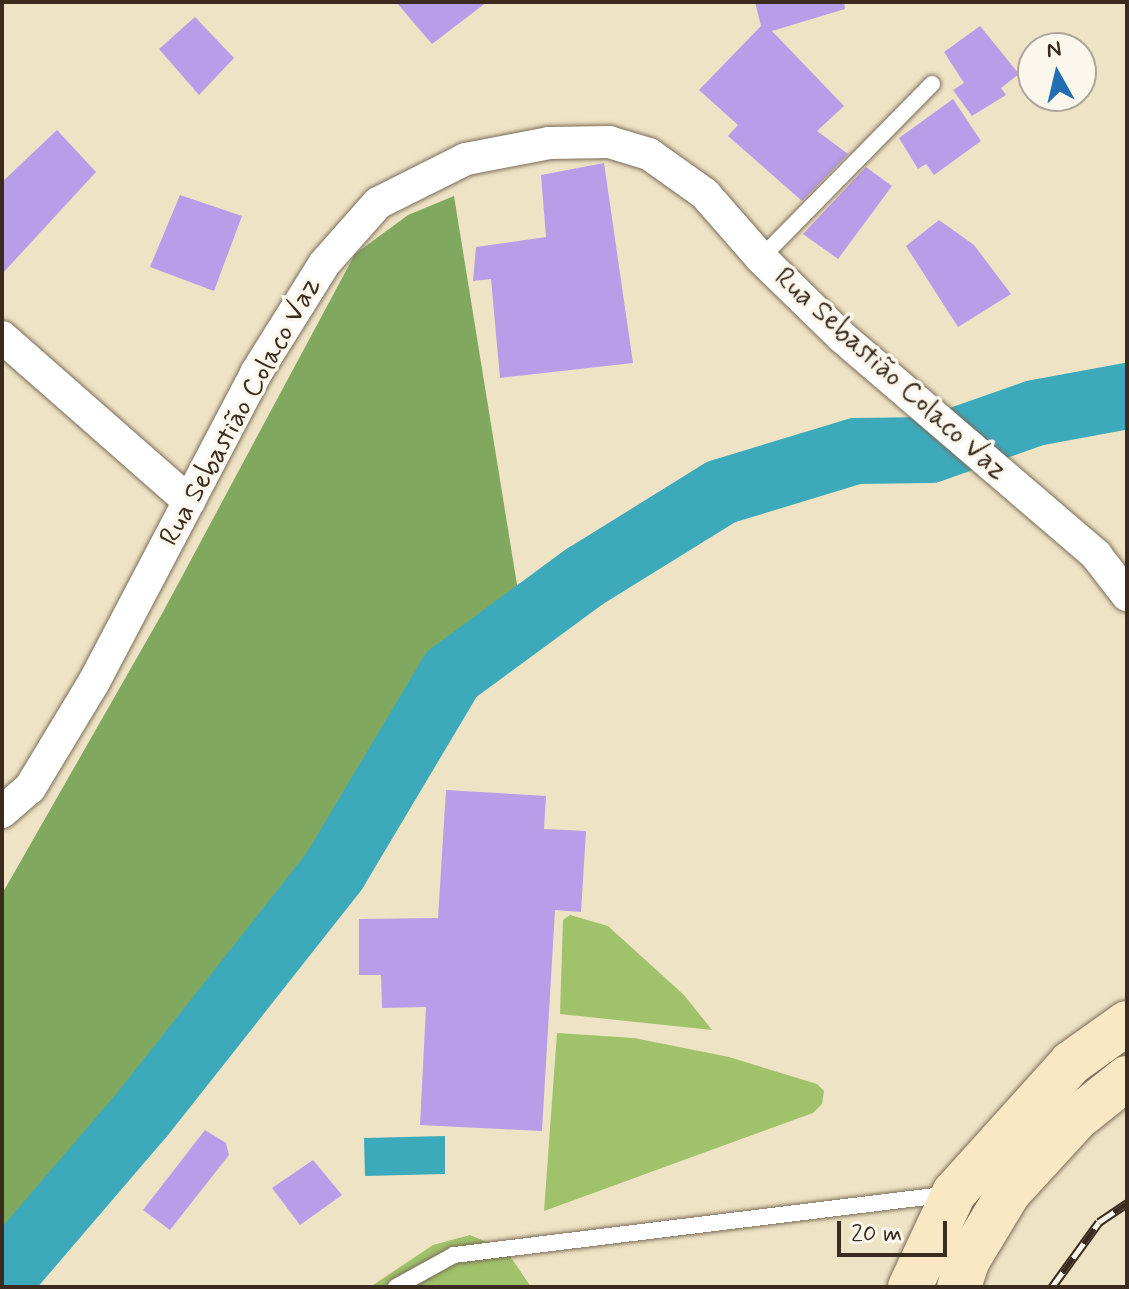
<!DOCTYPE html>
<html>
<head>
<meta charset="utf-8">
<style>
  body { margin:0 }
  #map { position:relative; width:1129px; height:1289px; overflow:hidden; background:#eee3c4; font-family:Mynerve,sans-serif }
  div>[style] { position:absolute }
  .green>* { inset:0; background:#a0c26b }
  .forest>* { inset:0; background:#80a85f }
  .water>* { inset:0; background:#3daabc }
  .river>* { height:66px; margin:-33px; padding:0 33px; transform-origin:33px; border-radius:33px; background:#3daabc }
  .building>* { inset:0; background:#b89ee9 }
  .roads { filter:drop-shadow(0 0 2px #7a6b58) drop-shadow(0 0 2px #7a6b58) }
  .lane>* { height:16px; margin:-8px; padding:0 8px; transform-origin:8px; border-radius:8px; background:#fff }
  .street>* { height:32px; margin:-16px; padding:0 16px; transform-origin:16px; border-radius:16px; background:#fff }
  .secondary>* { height:44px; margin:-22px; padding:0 22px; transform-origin:22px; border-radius:22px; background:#fae7c3 }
  .rail>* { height:9px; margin-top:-4.5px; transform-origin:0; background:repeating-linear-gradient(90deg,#fbf7ec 0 18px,#3b2a1e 0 36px); box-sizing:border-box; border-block:2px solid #3b2a1e }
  span { translate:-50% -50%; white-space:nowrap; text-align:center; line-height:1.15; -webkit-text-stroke:7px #fbf7ec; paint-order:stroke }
  .street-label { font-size:28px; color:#3b2a1e }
  .frame { position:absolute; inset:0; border:4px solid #3b2a1e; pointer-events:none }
  .north { position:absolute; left:1017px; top:32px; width:80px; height:80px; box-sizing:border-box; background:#fbf7ec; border:2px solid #aea59a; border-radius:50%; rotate:352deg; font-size:22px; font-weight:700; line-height:32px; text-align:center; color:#3b2a1e }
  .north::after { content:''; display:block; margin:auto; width:28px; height:36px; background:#1f6fb2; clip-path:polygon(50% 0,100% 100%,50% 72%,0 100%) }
  .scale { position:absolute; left:837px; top:1221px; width:110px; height:36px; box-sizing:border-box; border:4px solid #3b2a1e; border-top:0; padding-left:10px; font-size:24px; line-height:28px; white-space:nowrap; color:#3b2a1e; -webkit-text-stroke:6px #fbf7ec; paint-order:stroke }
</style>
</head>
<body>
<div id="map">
  <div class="green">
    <div style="clip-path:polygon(570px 915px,608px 926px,684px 995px,712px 1030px,560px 1014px,563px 920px)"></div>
    <div style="clip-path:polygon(557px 1033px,634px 1038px,729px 1057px,817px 1084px,824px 1091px,822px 1104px,813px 1113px,544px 1211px)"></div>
    <div style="clip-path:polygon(470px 1235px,506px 1250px,531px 1287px,370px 1287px,433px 1245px)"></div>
  </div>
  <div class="forest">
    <div style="clip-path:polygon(454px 196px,519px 597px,2px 1237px,2px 894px,163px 612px,355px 254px,408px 215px)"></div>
  </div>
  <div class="water">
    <div style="clip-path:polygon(445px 1136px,445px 1174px,365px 1176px,364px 1138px)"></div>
  </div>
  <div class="river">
    <div style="left:2px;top:1278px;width:213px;rotate:-49.4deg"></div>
    <div style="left:141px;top:1116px;width:313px;rotate:-51.7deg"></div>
    <div style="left:335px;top:870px;width:228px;rotate:-59.2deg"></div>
    <div style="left:452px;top:674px;width:164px;rotate:-36.3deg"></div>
    <div style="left:584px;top:577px;width:161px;rotate:-31.8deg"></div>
    <div style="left:721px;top:492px;width:141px;rotate:-16.9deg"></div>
    <div style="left:856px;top:451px;width:74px;rotate:-0.8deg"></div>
    <div style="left:930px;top:450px;width:111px;rotate:-19.4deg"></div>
    <div style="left:1035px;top:413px;width:94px;rotate:-10.5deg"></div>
  </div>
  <div class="building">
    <div style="clip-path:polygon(396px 2px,487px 2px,432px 44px)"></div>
    <div style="clip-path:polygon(755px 2px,844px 2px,845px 9px,772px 31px,844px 106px,817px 131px,848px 154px,802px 201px,728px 136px,738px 125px,699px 90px,761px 26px)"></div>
    <div style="clip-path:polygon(195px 17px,234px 58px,199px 95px,159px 49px)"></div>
    <div style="clip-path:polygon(980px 26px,1019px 74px,1001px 88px,1006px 95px,972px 116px,953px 90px,964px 83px,944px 52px)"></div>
    <div style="clip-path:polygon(953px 99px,981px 141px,934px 175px,926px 164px,918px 169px,899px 138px)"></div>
    <div style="clip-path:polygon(57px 130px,96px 172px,2px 274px,2px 182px)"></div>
    <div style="clip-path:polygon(604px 163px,633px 363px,500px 378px,491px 279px,473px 281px,476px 247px,546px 237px,541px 175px)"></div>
    <div style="clip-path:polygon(866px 167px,892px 186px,838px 259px,803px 234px)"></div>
    <div style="clip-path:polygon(180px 195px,242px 216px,214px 291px,150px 267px)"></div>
    <div style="clip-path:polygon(939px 220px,974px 245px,1011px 294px,958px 327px,906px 246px)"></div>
    <div style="clip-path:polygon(446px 790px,546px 796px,544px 829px,586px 831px,581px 912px,555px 910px,542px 1131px,420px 1125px,426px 1007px,382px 1008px,381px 975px,359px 975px,359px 919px,438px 918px)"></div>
    <div style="clip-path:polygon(205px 1130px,226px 1143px,229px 1155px,170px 1230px,143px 1210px)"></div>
    <div style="clip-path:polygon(313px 1160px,342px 1195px,300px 1225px,272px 1188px)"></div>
  </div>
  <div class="roads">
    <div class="lane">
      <div style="left:761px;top:258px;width:244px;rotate:-45.5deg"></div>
      <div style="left:396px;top:1287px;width:66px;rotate:-28.9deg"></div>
      <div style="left:454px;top:1255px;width:498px;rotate:-7deg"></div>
    </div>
    <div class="street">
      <div style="left:2px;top:337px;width:249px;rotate:41.3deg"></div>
      <div style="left:2px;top:812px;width:37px;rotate:-41deg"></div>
      <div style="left:30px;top:788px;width:124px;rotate:-58.9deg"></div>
      <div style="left:94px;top:682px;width:349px;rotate:-62.3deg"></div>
      <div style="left:256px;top:373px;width:128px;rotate:-58deg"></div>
      <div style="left:324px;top:264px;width:81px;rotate:-48.5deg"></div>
      <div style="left:378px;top:203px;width:98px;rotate:-26.6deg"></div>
      <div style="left:466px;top:159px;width:85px;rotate:-10.9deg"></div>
      <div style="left:549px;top:143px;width:60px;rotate:-1deg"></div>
      <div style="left:609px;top:142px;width:42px;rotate:16.7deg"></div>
      <div style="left:649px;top:154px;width:69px;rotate:35.5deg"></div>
      <div style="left:705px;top:194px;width:85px;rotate:48.8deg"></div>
      <div style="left:761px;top:258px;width:113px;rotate:44.3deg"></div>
      <div style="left:842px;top:337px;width:335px;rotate:40.6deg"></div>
      <div style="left:1096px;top:555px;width:51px;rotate:52.2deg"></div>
    </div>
    <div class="secondary">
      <div style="left:910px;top:1287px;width:104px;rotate:-64.9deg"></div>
      <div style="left:954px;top:1193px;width:175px;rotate:-48deg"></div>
      <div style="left:1071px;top:1063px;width:69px;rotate:-35.5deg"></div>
      <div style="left:959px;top:1287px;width:28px;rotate:-72deg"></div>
      <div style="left:968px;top:1260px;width:79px;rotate:-58.9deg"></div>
      <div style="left:1009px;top:1192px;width:100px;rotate:-47.4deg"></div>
      <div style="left:1077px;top:1118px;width:64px;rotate:-38.7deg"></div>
    </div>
  </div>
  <div class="rail">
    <div style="left:1052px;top:1287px;width:80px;rotate:-54.1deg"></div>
    <div style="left:1099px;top:1222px;width:34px;rotate:-34deg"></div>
  </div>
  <div class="street-label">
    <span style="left:890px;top:375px;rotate:42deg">Rua Sebastião Colaco Vaz</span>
    <span style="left:241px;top:412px;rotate:-61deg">Rua Sebastião Colaco Vaz</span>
  </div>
  <div class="frame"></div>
  <div class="north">N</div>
  <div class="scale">20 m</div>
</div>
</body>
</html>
